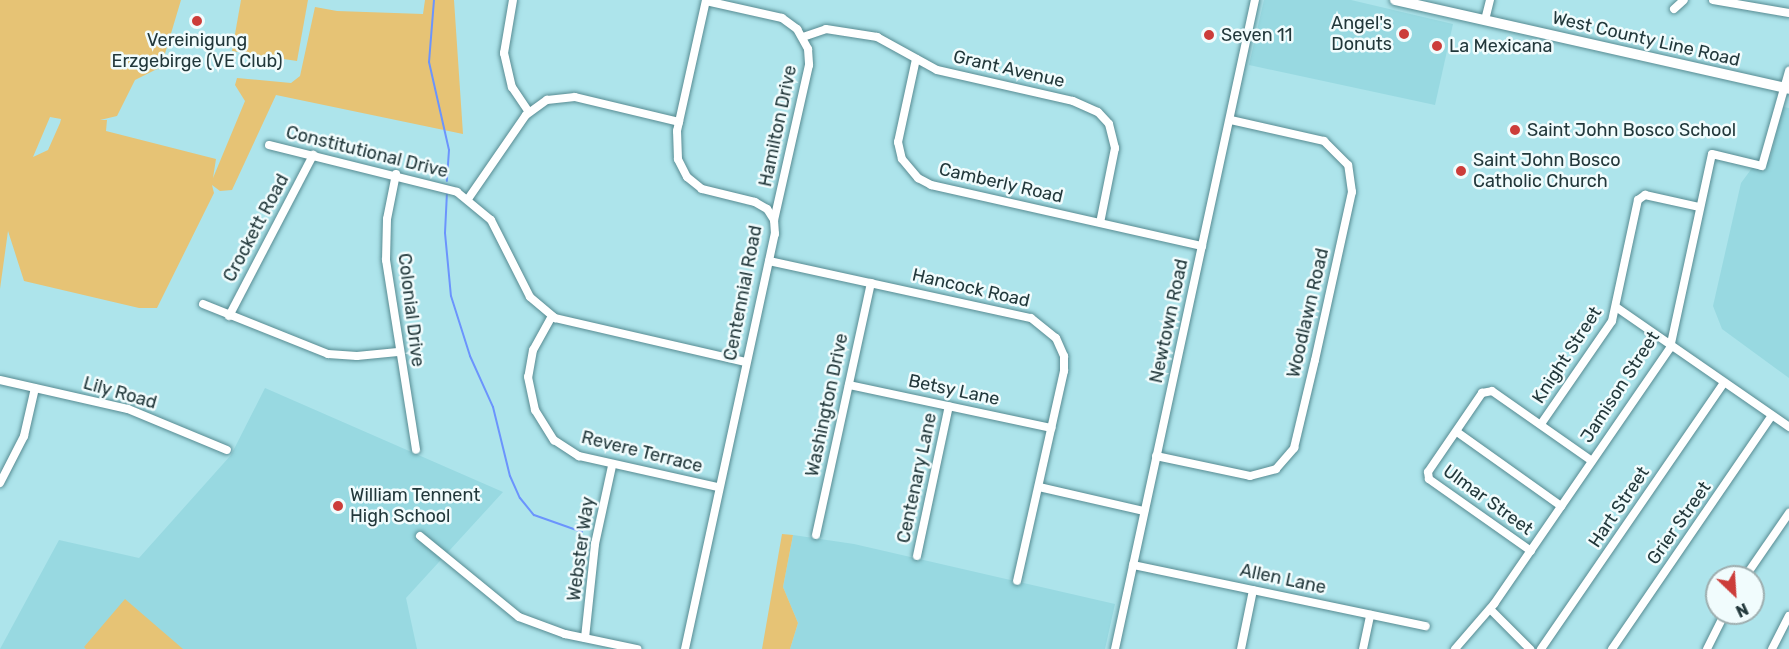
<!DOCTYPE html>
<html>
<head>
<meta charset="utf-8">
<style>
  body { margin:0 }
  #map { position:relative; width:1789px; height:649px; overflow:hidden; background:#ade4eb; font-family:Rubik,sans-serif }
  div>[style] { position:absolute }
  .built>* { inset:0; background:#98d9e1 }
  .green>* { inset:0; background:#e6c375 }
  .stream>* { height:2px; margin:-1px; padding:0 1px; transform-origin:1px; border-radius:1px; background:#6b94fd }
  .roads { filter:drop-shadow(0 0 2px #578b92) drop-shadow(0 0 2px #578b92) }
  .minor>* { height:8px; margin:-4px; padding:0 4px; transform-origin:4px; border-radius:4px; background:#fff }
  .major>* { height:10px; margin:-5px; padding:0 5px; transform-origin:5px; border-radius:5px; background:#fff }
  .dots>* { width:16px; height:16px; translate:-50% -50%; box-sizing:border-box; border:3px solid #f1fcfd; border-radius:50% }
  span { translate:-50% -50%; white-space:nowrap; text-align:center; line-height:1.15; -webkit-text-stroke:5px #f1fcfd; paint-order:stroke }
  .poi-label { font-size:18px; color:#22383b }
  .right { translate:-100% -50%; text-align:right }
  .left { translate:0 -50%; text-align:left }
  .street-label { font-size:18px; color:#22383b }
  .north { position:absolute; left:1705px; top:565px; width:60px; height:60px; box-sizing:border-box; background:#f1fcfd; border:2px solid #9eaeaf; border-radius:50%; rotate:155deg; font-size:16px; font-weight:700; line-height:24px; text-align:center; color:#22383b }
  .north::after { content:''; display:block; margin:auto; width:21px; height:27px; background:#cc3d3a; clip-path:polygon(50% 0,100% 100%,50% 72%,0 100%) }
</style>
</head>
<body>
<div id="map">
  <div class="built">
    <div style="clip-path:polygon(1264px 0,1351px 0,1453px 24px,1435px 105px,1249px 65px)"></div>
    <div style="clip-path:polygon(1783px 107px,1789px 108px,1789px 378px,1722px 329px,1713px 306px,1741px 183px,1758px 160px,1770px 160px)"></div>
    <div style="clip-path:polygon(265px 388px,503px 492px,406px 598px,417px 649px,0 649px,59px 540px,139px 558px,231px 455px)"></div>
    <div style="clip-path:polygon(793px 535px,854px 544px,1115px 604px,1105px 649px,790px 649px,798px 623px,783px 587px)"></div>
  </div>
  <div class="green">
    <div style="clip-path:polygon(evenodd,0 0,181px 0,161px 67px,135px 80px,117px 116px,100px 120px,107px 120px,106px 131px,216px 159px,213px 178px,245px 101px,235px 85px,237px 78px,291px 83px,300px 76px,315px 7px,337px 11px,423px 14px,425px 0,454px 0,463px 134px,276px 95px,232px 190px,220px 191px,212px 185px,214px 193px,157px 308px,139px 308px,24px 281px,8px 231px,0 289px,0 0,50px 117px,61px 119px,60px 123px,48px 150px,33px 157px,50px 117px)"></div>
    <div style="clip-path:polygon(241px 0,308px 0,297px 61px,232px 51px)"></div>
    <div style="clip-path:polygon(782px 534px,793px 535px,783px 587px,798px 623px,790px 649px,762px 649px)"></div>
    <div style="clip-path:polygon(125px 599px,183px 649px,86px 649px,84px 647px)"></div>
  </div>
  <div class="stream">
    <div style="left:434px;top:0;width:62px;rotate:94.6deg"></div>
    <div style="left:429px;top:62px;width:90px;rotate:77.2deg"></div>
    <div style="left:449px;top:150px;width:31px;rotate:94deg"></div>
    <div style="left:447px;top:192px;width:41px;rotate:92.8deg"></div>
    <div style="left:445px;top:233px;width:63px;rotate:84.6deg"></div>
    <div style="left:451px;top:296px;width:63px;rotate:72.4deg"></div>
    <div style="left:470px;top:356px;width:56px;rotate:65.7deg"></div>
    <div style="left:493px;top:407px;width:71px;rotate:76.2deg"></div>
    <div style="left:510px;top:476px;width:24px;rotate:66deg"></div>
    <div style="left:520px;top:498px;width:22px;rotate:51deg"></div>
    <div style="left:534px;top:515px;width:51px;rotate:19.5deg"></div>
  </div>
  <div class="roads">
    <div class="minor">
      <div style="left:513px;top:0;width:54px;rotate:99.6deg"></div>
      <div style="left:504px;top:53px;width:35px;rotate:77deg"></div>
      <div style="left:512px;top:87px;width:30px;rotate:56deg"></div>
      <div style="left:1713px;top:0;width:77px;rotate:9.7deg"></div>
      <div style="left:706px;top:1px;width:78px;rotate:12.6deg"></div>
      <div style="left:782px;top:18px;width:19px;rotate:36deg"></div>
      <div style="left:797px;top:29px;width:23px;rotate:61deg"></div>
      <div style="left:808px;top:49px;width:16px;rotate:86deg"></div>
      <div style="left:809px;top:65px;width:159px;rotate:102.7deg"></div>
      <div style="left:1674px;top:9px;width:13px;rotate:-42deg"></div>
      <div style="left:1485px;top:20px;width:21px;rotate:-76deg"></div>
      <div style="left:803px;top:37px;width:24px;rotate:-19deg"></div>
      <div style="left:826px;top:29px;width:52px;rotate:8.9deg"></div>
      <div style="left:877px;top:37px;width:68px;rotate:28.8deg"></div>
      <div style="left:937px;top:70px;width:139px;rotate:12.8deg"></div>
      <div style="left:1073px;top:101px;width:27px;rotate:24deg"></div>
      <div style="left:1098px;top:112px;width:16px;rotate:47deg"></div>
      <div style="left:1109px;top:124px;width:25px;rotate:76deg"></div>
      <div style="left:1115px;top:148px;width:76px;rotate:101.3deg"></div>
      <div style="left:916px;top:59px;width:85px;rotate:102.2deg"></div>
      <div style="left:898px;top:142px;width:17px;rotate:77deg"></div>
      <div style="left:902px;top:159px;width:25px;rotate:50deg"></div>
      <div style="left:918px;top:178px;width:15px;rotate:28deg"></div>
      <div style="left:931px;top:185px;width:278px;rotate:12.7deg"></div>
      <div style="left:269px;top:145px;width:194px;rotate:14deg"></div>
      <div style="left:457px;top:192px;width:44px;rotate:39.5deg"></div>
      <div style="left:491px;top:220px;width:86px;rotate:63.1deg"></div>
      <div style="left:530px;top:297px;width:33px;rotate:40deg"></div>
      <div style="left:555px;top:318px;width:196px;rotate:13deg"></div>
      <div style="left:396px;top:174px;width:46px;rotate:101.3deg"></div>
      <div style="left:387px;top:219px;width:41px;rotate:91.4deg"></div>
      <div style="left:386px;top:260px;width:192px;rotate:81deg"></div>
      <div style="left:468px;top:199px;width:102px;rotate:-55.4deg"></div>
      <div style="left:526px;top:115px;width:26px;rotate:-36deg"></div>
      <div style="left:547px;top:100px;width:28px;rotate:-6deg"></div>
      <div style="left:575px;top:97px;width:107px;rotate:13.5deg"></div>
      <div style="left:769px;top:261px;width:268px;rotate:12.3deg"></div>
      <div style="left:1031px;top:318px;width:32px;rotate:39deg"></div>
      <div style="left:1056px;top:338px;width:20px;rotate:66deg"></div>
      <div style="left:1064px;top:356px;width:15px;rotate:90deg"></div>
      <div style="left:1064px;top:371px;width:215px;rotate:102.6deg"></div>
      <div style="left:203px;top:304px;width:135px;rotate:21.8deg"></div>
      <div style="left:328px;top:354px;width:29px;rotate:4deg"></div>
      <div style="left:357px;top:356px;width:41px;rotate:-5.6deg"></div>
      <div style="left:1616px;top:307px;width:211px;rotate:34.7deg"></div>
      <div style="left:229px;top:316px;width:182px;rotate:-62.4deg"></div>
      <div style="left:552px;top:316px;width:39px;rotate:119deg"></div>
      <div style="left:533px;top:350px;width:27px;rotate:100deg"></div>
      <div style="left:528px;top:377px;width:34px;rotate:78deg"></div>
      <div style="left:535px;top:410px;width:36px;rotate:58deg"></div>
      <div style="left:554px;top:440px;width:30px;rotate:33deg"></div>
      <div style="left:579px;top:456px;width:142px;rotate:12.6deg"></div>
      <div style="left:0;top:380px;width:131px;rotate:12.8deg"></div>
      <div style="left:128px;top:409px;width:107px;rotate:22.5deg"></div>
      <div style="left:849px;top:385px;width:207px;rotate:12deg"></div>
      <div style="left:1541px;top:424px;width:125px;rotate:-55.4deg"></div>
      <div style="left:1612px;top:321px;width:124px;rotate:-77.9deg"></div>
      <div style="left:1638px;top:200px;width:9px;rotate:-36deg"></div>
      <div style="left:1645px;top:195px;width:55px;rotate:12.5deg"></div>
      <div style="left:1457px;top:432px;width:128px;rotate:35.4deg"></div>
      <div style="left:1156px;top:456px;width:96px;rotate:12deg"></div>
      <div style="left:1250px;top:476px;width:27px;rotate:-15deg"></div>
      <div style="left:1276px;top:469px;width:28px;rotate:-49deg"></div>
      <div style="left:1294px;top:448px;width:90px;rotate:-76.6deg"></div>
      <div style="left:1315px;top:360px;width:172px;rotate:-77.6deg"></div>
      <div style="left:1352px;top:192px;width:27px;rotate:-98deg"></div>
      <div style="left:1348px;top:165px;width:34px;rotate:-135deg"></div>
      <div style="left:1324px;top:141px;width:95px;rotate:-167.3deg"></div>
      <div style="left:0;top:483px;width:53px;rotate:-62.9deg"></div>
      <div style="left:24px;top:436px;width:49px;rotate:-77.1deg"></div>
      <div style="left:1039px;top:487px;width:108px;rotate:12.9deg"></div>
      <div style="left:816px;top:535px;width:258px;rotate:-77.7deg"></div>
      <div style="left:420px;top:536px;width:128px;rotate:39.3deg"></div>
      <div style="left:519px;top:617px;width:49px;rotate:20.3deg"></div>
      <div style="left:565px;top:634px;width:74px;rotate:11.8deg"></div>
      <div style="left:1531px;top:551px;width:125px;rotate:-144.8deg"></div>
      <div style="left:1429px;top:479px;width:7px;rotate:-98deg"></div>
      <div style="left:1428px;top:472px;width:96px;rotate:-55.6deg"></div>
      <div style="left:1482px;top:393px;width:10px;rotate:-11deg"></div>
      <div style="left:1492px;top:391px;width:122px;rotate:35deg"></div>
      <div style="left:917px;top:556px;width:153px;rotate:-78deg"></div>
      <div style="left:1133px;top:565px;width:299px;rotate:11.8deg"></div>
      <div style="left:1745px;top:577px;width:78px;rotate:-55.5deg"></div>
      <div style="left:1490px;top:609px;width:57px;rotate:45deg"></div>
      <div style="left:585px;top:638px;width:95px;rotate:-83.9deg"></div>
      <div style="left:595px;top:544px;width:80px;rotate:-77.7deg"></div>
      <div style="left:685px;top:649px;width:425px;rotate:-77.8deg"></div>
      <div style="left:775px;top:234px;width:14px;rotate:-94deg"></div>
      <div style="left:774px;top:220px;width:13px;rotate:-122deg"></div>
      <div style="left:767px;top:209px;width:14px;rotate:-150deg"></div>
      <div style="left:755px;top:202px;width:55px;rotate:-166.2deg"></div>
      <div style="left:702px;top:189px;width:19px;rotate:-141deg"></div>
      <div style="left:687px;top:177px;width:20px;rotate:-117deg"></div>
      <div style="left:678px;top:159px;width:28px;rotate:-92deg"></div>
      <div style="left:677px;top:131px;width:134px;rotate:-77.5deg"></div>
      <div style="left:1115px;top:649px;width:664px;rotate:-77.83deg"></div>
      <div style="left:1241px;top:649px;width:60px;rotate:-78.5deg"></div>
      <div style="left:1363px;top:649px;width:35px;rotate:-78deg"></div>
      <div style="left:1455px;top:649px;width:60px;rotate:-49.1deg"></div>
      <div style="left:1494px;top:604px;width:311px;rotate:-55.5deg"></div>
      <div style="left:1670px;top:348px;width:198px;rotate:-77.8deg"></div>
      <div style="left:1712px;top:154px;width:51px;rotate:13.5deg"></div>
      <div style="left:1762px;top:166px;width:99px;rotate:-74.1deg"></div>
      <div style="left:1541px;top:649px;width:323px;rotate:-55.5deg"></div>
      <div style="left:1612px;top:649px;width:283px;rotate:-55.6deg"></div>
      <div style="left:1707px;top:649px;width:40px;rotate:-63.4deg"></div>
      <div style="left:1772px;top:649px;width:37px;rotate:-63deg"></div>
    </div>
    <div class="major">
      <div style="left:1395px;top:0;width:404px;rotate:12.7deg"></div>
    </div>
  </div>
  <div class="dots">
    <div style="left:197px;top:21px;background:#cc3d3a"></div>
    <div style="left:1404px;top:34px;background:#cc3d3a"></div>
    <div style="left:1209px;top:35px;background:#cc3d3a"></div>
    <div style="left:1437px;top:46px;background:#cc3d3a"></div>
    <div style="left:1515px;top:130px;background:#cc3d3a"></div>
    <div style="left:1461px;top:171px;background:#cc3d3a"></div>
    <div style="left:338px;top:506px;background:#cc3d3a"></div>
  </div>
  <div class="poi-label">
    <span class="right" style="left:1392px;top:34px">Angel's<br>Donuts</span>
    <span class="left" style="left:1221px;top:35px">Seven 11</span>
    <span style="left:197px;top:51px">Vereinigung<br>Erzgebirge (VE Club)</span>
    <span class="left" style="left:1449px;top:46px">La Mexicana</span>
    <span class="left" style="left:1527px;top:130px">Saint John Bosco School</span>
    <span class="left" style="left:1473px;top:171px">Saint John Bosco<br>Catholic Church</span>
    <span class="left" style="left:350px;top:506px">William Tennent<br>High School</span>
  </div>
  <div class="street-label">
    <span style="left:1646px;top:39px;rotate:13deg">West County Line Road</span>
    <span style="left:1009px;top:69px;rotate:13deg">Grant Avenue</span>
    <span style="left:778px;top:126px;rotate:-78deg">Hamilton Drive</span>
    <span style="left:367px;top:152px;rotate:14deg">Constitutional Drive</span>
    <span style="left:1001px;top:183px;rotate:13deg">Camberly Road</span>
    <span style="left:256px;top:228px;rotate:-62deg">Crockett Road</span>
    <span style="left:971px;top:288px;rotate:13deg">Hancock Road</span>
    <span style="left:743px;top:293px;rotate:-79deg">Centennial Road</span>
    <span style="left:411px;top:310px;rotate:83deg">Colonial Drive</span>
    <span style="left:1308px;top:313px;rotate:-77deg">Woodlawn Road</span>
    <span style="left:1169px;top:321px;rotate:-78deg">Newtown Road</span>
    <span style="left:1567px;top:355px;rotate:-57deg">Knight Street</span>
    <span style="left:1620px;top:387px;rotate:-57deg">Jamison Street</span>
    <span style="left:954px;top:390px;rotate:12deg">Betsy Lane</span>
    <span style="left:120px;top:393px;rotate:16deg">Lily Road</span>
    <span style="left:827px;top:405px;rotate:-78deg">Washington Drive</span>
    <span style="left:642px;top:452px;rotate:14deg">Revere Terrace</span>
    <span style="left:917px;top:478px;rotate:-78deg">Centenary Lane</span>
    <span style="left:1488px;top:500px;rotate:36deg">Ulmar Street</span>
    <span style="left:1619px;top:507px;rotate:-56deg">Hart Street</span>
    <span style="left:1679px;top:523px;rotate:-55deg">Grier Street</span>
    <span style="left:581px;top:549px;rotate:-82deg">Webster Way</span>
    <span style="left:1283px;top:579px;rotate:12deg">Allen Lane</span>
  </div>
  <div class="north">N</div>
</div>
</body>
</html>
